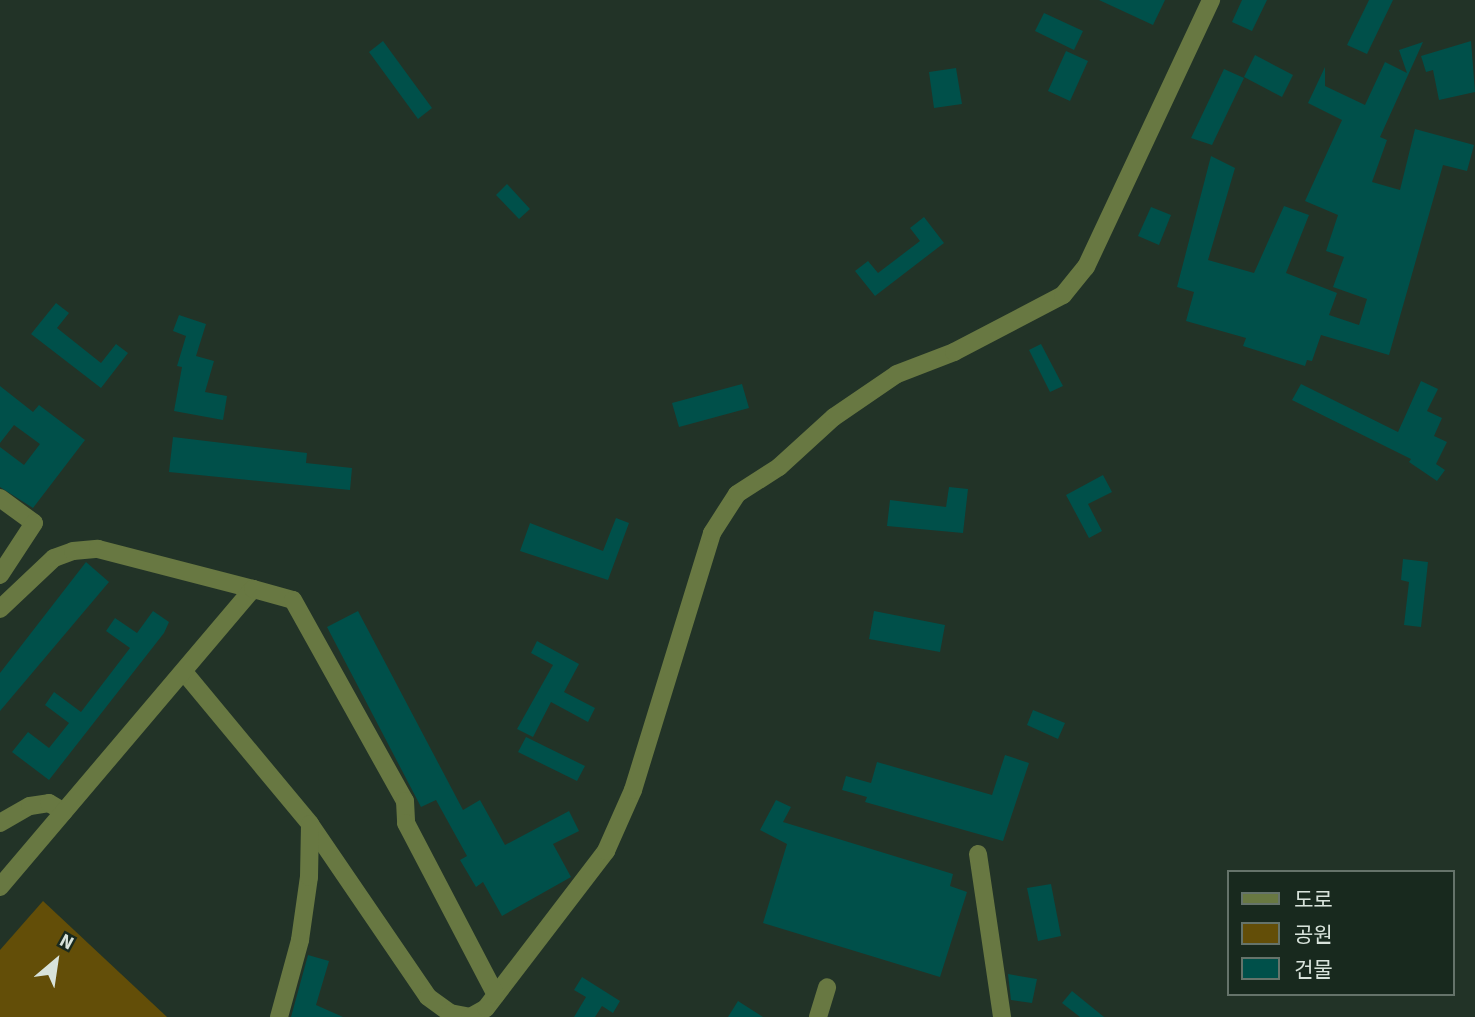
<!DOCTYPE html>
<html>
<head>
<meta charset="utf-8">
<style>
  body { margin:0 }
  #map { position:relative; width:1475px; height:1017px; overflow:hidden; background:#223327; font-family:"Source Sans 3","Noto Sans KR",sans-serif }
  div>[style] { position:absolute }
  .green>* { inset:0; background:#634e08 }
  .building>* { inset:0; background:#00504a }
  .minor>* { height:18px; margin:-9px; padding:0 9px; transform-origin:9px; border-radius:9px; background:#687842 }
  span { translate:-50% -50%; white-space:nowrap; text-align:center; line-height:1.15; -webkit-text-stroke:5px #18291e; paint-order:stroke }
  .legend { position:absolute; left:1227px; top:870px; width:228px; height:126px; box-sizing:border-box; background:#18291e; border:2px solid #65736a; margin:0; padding:9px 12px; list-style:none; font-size:21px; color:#d8e3db }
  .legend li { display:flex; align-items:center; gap:14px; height:35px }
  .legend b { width:35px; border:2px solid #65736a }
  .north { position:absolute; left:21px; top:926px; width:70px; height:70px; -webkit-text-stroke:5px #18291e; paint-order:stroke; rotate:29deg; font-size:19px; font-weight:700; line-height:28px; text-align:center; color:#d8e3db }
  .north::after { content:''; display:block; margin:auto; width:24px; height:32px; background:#d8e3db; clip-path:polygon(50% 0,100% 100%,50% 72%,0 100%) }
</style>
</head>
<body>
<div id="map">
  <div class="green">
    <div style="clip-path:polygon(43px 901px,167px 1017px,0 1017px,0 950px)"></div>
  </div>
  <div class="building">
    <div style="clip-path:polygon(1099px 0,1165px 0,1153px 25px)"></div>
    <div style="clip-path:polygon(1242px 0,1267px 0,1252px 31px,1232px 22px)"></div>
    <div style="clip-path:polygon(1369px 0,1393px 0,1367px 54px,1347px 45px)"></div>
    <div style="clip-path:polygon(1044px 13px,1083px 31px,1074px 50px,1035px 31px)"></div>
    <div style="clip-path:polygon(383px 41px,432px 108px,418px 119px,369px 52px)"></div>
    <div style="clip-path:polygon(1471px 41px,1475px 92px,1439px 100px,1433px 70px,1426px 72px,1421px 56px)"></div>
    <div style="clip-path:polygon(1423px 42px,1380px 137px,1387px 140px,1372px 182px,1400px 190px,1415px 129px,1474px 145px,1467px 171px,1443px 165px,1389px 355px,1321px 335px,1312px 361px,1307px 360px,1305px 366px,1243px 346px,1246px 338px,1186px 321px,1194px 292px,1177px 287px,1211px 156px,1235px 168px,1208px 260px,1254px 273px,1284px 206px,1309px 215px,1286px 273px,1337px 293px,1329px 315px,1359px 325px,1367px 299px,1333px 287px,1344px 257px,1326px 251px,1338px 215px,1305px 201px,1342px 120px,1308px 103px,1325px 67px,1325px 86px,1365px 105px,1385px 62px,1407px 73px,1399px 50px)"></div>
    <div style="clip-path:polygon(1066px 51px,1088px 61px,1070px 101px,1048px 91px)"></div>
    <div style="clip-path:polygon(1255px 55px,1293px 75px,1282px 97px,1244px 77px)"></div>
    <div style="clip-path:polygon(956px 68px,962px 104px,934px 108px,929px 72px)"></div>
    <div style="clip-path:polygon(1224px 69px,1244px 78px,1212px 145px,1191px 138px)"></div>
    <div style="clip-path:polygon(507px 184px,530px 209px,519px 219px,496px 195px)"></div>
    <div style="clip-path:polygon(1151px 207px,1171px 215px,1159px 245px,1138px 236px)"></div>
    <div style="clip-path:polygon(924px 217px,944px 243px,875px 296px,855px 271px,868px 261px,878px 273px,920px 241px,910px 228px)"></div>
    <div style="clip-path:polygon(56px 303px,69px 313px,57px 328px,101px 363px,116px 344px,128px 353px,101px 388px,31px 334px)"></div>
    <div style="clip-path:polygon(179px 315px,206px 324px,196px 356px,214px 361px,205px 392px,227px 396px,223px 420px,174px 411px,182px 367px,177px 366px,186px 336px,173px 331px)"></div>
    <div style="clip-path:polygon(1041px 344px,1063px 386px,1050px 392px,1029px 350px)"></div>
    <div style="clip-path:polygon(1421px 381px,1438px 389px,1427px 411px,1442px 418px,1434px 436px,1447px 442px,1436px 464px,1445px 470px,1437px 481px,1409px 462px,1411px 459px,1292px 400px,1301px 384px,1398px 432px)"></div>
    <div style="clip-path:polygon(742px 384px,749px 408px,679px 427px,672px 403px)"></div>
    <div style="clip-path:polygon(0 386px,33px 412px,39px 405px,85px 440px,33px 508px,0 487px,0 447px,24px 465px,40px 444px,14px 425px,0 443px)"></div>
    <div style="clip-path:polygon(173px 437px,307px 453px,306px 463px,352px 468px,350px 490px,169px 472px)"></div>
    <div style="clip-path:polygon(1103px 475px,1112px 492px,1088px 504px,1102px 531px,1089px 538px,1066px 495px)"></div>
    <div style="clip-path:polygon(949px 487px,968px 489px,963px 533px,887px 526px,890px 500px,946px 507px)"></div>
    <div style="clip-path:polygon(616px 518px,629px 523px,608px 580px,520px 551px,530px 523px,603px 551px)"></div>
    <div style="clip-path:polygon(1403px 559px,1428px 562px,1421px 627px,1404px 625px,1409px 582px,1401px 580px)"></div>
    <div style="clip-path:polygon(86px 562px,109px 582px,0 711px,0 673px)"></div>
    <div style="clip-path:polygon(153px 611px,169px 622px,164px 633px,49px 780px,12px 752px,28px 732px,49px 748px,69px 723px,45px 705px,54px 692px,81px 712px,130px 648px,106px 631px,115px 618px,137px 633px)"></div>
    <div style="clip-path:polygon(358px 611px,463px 810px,480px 800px,505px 845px,569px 811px,579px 831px,553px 844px,571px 877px,502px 916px,483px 882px,476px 887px,460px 860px,467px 856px,436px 800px,421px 807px,327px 627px)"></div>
    <div style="clip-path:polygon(874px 611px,945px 625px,940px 652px,869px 639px)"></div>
    <div style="clip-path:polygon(537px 641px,579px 664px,564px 692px,595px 708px,588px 722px,551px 702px,533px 737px,517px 729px,553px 665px,531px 653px)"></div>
    <div style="clip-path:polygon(1033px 710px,1065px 723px,1058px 739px,1027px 725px)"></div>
    <div style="clip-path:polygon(526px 737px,585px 766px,577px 781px,518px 752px)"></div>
    <div style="clip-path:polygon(1005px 755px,1029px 763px,1003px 841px,865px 802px,867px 797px,842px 790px,846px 776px,871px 783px,877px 762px,992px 795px)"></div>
    <div style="clip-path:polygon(776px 800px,791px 807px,783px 822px,953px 874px,950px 886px,967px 892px,940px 977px,763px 923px,787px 844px,760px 830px)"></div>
    <div style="clip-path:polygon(1051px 884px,1061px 936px,1038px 941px,1027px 888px)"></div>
    <div style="clip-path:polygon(308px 955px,329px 961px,316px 1005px,343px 1017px,291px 1017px)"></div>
    <div style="clip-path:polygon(1008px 974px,1037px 979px,1032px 1003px,1011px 1000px)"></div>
    <div style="clip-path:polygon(582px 977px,620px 1001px,613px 1013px,602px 1006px,595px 1017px,574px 1017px,586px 997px,574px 990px)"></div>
    <div style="clip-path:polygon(1072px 991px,1104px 1017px,1080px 1017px,1062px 1003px)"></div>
    <div style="clip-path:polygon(738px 1001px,763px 1017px,728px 1017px)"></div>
  </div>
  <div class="minor">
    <div style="left:0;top:498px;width:42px;rotate:36.3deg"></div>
    <div style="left:34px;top:523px;width:62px;rotate:123.2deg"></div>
    <div style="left:0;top:609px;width:74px;rotate:-43.4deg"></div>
    <div style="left:54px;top:558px;width:20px;rotate:-20deg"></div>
    <div style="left:73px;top:551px;width:25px;rotate:-5deg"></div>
    <div style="left:98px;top:549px;width:160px;rotate:14.5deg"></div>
    <div style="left:184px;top:672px;width:197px;rotate:50.3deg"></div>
    <div style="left:310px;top:824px;width:209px;rotate:55.7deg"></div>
    <div style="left:428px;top:997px;width:27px;rotate:36deg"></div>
    <div style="left:450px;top:1013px;width:20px;rotate:11deg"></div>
    <div style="left:470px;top:1017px;width:18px;rotate:-29deg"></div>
    <div style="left:486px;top:1008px;width:198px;rotate:-52.6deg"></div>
    <div style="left:606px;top:851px;width:67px;rotate:-66.1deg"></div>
    <div style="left:633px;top:790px;width:269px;rotate:-72.9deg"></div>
    <div style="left:712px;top:533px;width:46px;rotate:-57.3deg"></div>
    <div style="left:737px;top:494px;width:50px;rotate:-32.7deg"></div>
    <div style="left:779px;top:467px;width:74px;rotate:-42.3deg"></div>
    <div style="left:834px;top:417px;width:76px;rotate:-34.3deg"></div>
    <div style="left:897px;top:374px;width:61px;rotate:-21.1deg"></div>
    <div style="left:954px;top:352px;width:123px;rotate:-27.6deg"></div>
    <div style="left:1063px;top:295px;width:36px;rotate:-51deg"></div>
    <div style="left:1086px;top:267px;width:295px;rotate:-64.9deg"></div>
    <div style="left:0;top:823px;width:34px;rotate:-30deg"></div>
    <div style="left:30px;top:806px;width:19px;rotate:-9deg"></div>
    <div style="left:49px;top:803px;width:17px;rotate:31deg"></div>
    <div style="left:978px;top:854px;width:165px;rotate:81.6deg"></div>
    <div style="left:0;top:887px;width:391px;rotate:-49.7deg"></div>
    <div style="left:253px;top:589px;width:41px;rotate:15.4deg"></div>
    <div style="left:293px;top:600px;width:230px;rotate:60.9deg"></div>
    <div style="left:405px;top:801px;width:22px;rotate:87deg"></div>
    <div style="left:406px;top:823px;width:194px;rotate:62.4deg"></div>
    <div style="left:279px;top:1017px;width:80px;rotate:-74.7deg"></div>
    <div style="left:300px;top:940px;width:64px;rotate:-81.9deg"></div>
    <div style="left:309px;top:877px;width:53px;rotate:-88.9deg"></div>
    <div style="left:818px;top:1017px;width:31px;rotate:-73deg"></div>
  </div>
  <ul class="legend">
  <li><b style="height:9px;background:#687842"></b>도로</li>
  <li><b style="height:19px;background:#634e08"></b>공원</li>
  <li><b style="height:19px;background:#00504a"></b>건물</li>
  </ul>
  <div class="north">N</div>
</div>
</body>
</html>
